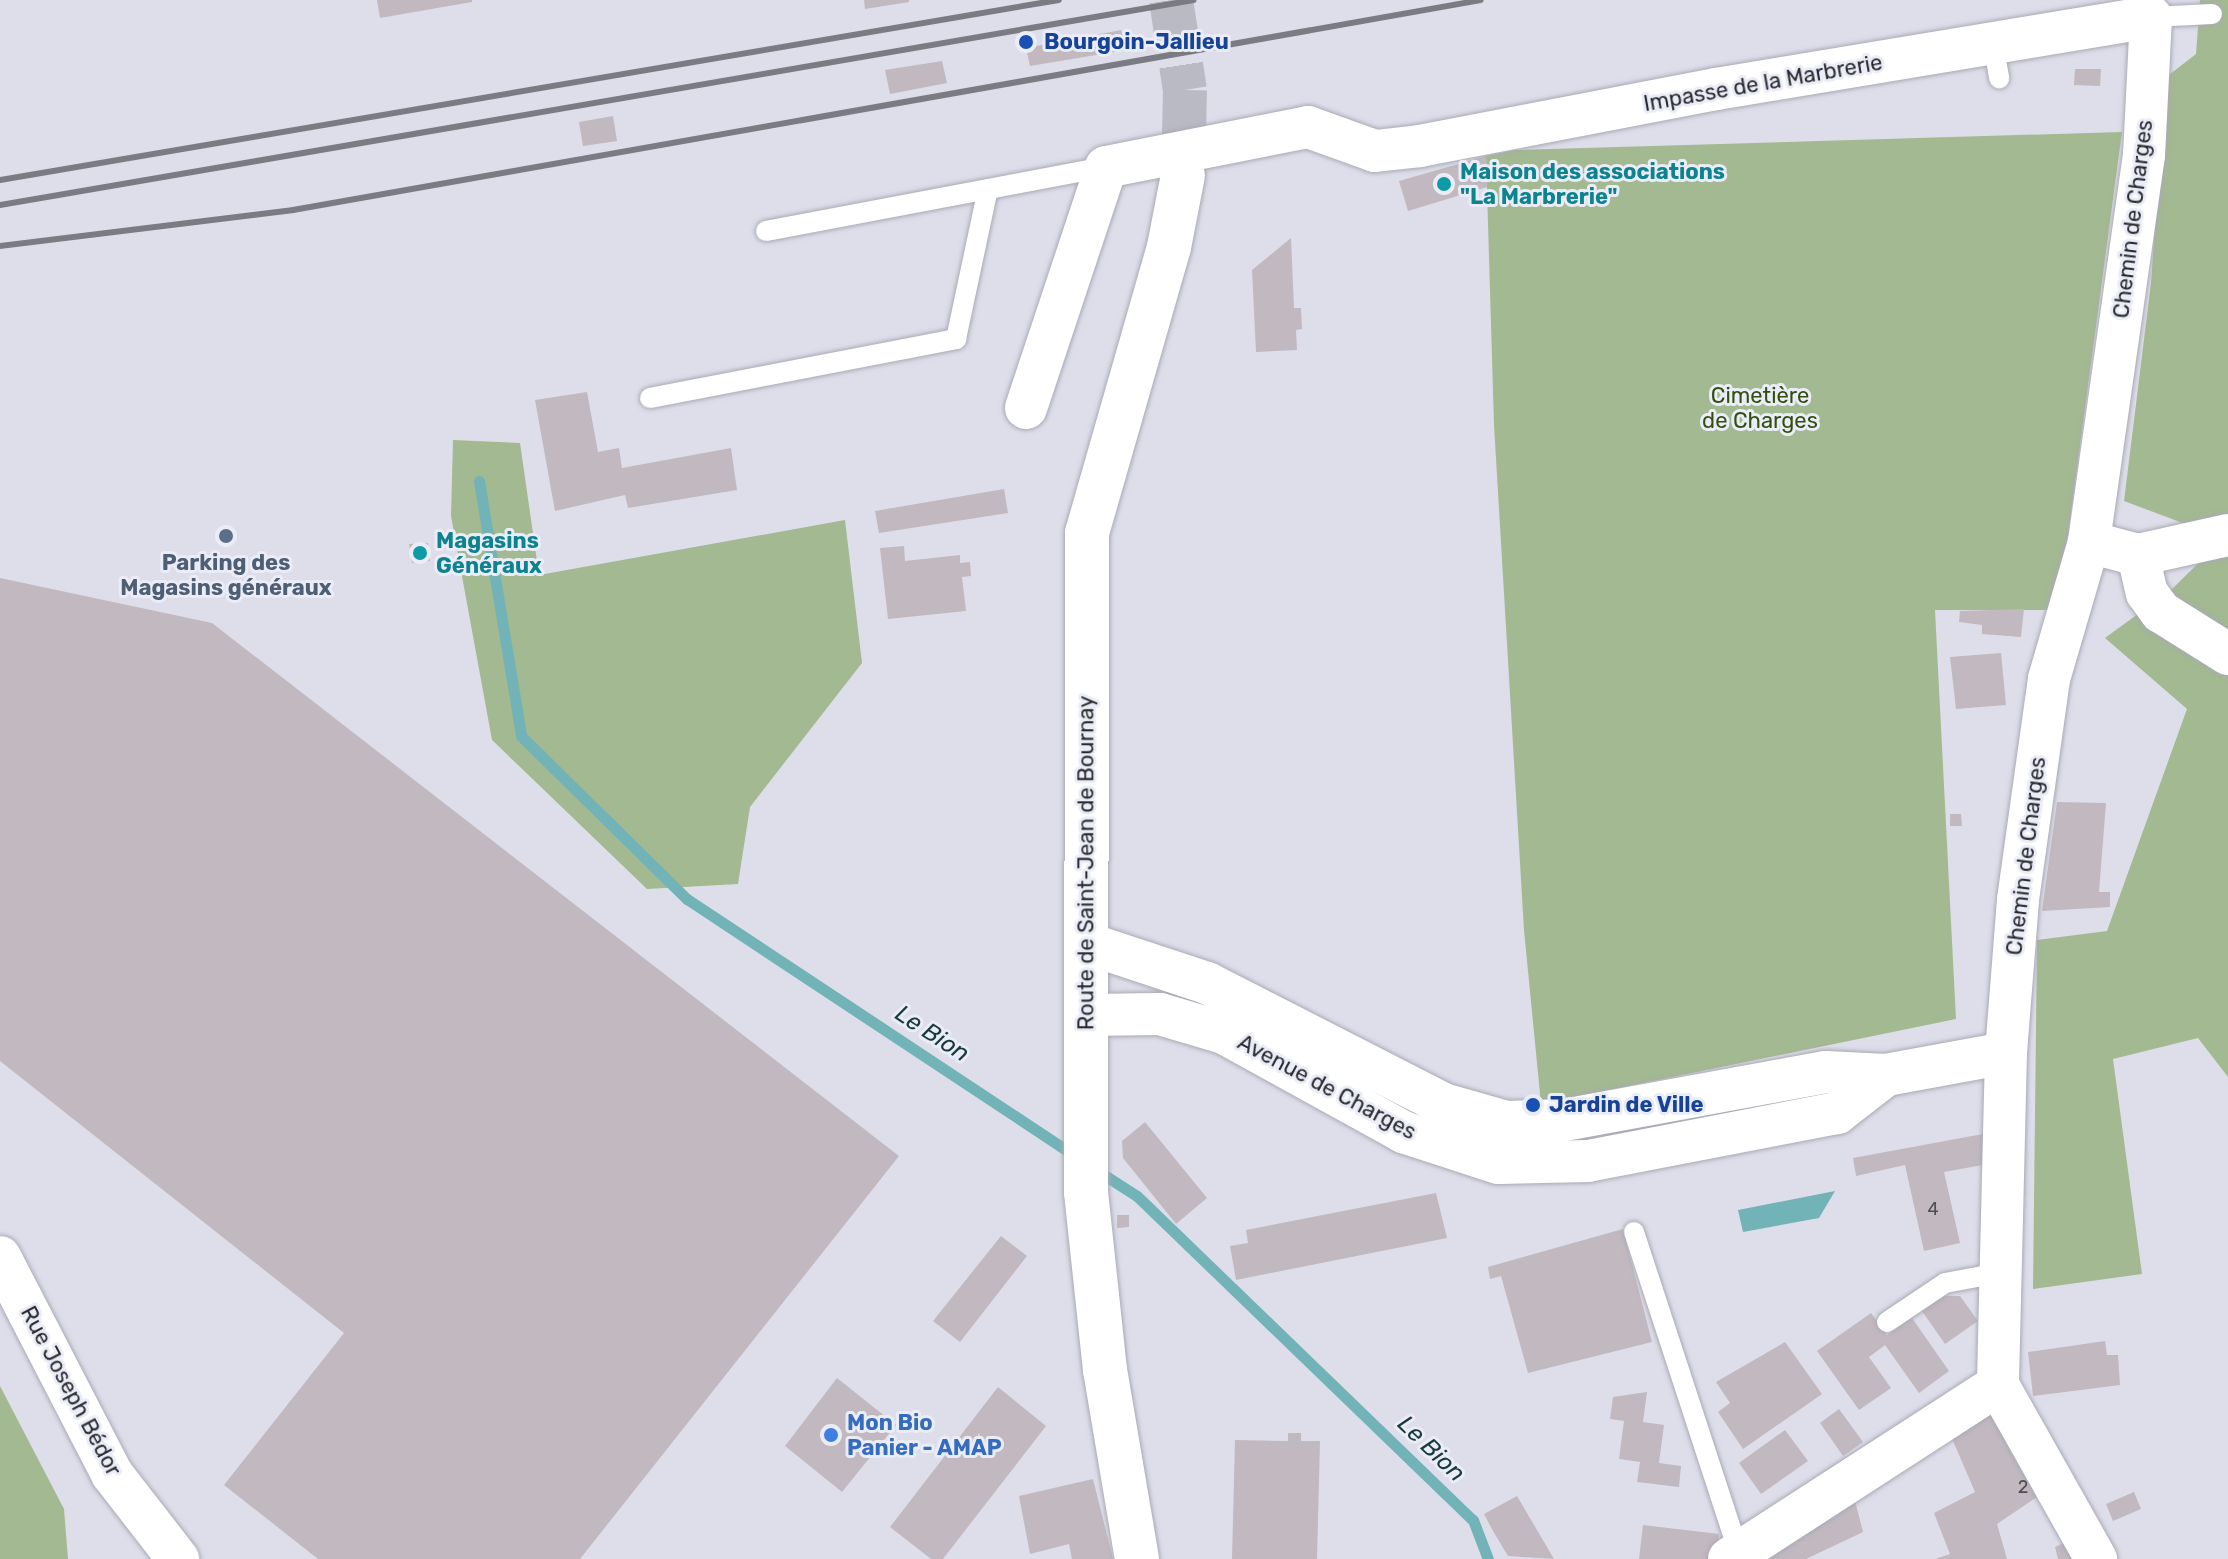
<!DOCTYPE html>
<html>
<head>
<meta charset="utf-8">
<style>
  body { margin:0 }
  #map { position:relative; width:2228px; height:1559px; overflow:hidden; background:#dddeea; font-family:Rubik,sans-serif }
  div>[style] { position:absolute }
  .green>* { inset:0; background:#a3b991 }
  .water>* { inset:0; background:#72b3b7 }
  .stream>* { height:11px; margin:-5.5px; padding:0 5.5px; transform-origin:5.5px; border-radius:5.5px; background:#72b3b7 }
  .building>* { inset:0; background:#c2b8c0 }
  .secondary-tunnel>* { height:44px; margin-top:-22px; transform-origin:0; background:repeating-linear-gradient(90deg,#b9bac4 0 44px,transparent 0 66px) }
  .roads { filter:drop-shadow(0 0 2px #a9aab5) drop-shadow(0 0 2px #a9aab5) }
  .service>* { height:20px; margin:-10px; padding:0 10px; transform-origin:10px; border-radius:10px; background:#fff }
  .minor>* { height:42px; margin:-21px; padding:0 21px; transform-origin:21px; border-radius:21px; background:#fff }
  .secondary>* { height:44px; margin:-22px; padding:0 22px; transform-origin:22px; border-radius:22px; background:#fff }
  .rail>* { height:6px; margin:-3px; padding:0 3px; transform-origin:3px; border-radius:3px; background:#7b7c83 }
  .dots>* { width:22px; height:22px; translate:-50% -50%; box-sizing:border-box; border:4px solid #eaecf7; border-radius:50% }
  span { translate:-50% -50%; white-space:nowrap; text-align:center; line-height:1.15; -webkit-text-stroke:6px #eaecf7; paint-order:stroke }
  .number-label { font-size:18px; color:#4f4e52 }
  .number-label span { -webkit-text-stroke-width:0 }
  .transit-label { font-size:22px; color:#164399; font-weight:700 }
  .left { translate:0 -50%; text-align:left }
  .street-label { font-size:22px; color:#292a2e }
  .culture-label { font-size:22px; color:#0d838f; font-weight:700 }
  .park-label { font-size:22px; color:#324f0e }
  .service-label { font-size:22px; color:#4e5e75; font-weight:700 }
  .shop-label { font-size:22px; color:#366cbe; font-weight:700 }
  .water-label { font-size:24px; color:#18393b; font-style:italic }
</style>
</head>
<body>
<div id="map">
  <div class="green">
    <div style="clip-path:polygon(2200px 0,2228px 0,2228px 522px,2196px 528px,2124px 501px,2151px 283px,2165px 78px,2196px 54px)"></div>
    <div style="clip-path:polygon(2122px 132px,2058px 610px,1935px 610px,1956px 1019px,1541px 1104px,1524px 930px,1494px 425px,1486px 156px,1514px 150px)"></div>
    <div style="clip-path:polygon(453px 440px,520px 443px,539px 575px,845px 520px,862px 663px,750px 807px,738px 884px,647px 889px,492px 740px,451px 516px)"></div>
    <div style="clip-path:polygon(2228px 534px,2228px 1077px,2198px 1038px,2113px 1059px,2142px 1274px,2033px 1289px,2037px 940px,2107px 931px,2187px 709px,2105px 638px,2172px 589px)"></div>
    <div style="clip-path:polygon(0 1386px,64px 1509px,68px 1559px,0 1559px)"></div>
  </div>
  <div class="water">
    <div style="clip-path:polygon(1835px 1191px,1819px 1218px,1743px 1232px,1738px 1210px)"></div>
  </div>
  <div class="stream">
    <div style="left:479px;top:481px;width:258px;rotate:80.6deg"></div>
    <div style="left:521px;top:736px;width:233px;rotate:44.5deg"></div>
    <div style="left:687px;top:899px;width:468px;rotate:33.5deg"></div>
    <div style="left:1098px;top:1171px;width:46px;rotate:32.7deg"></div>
    <div style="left:1137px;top:1196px;width:467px;rotate:44deg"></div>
    <div style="left:1473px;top:1520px;width:42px;rotate:69deg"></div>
  </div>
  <div class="building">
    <div style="clip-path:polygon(377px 0,472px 0,472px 2px,380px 18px)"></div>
    <div style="clip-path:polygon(864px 0,909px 0,909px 2px,865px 9px)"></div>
    <div style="clip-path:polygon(1121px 30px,1126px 50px,1030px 66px,1026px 48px)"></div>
    <div style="clip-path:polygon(942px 61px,947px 83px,890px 94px,885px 70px)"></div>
    <div style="clip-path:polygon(2075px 69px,2101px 69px,2100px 86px,2074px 85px)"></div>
    <div style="clip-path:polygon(613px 116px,617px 141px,583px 146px,579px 122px)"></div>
    <div style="clip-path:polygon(1486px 156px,1487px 187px,1408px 211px,1399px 181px)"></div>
    <div style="clip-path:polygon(1291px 238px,1294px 308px,1301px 308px,1302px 329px,1296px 330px,1297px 350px,1256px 352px,1252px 270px)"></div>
    <div style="clip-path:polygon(587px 392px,598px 452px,619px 448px,622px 468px,731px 448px,737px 490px,628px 508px,625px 495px,555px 511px,535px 400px)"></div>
    <div style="clip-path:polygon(1004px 489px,1008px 513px,879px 533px,875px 511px)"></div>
    <div style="clip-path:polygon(428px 543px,430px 561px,412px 563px,409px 544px)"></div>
    <div style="clip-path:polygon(904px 546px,905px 561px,960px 555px,960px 563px,970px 562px,971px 576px,962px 577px,966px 611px,888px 619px,880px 548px)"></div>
    <div style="clip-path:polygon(0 578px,212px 623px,899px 1156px,580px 1559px,318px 1559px,224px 1485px,344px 1333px,0 1061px)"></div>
    <div style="clip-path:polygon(2024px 609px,2021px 637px,1982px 634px,1982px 625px,1959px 622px,1960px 611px)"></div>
    <div style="clip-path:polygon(2001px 653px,2006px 705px,1956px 709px,1950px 657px)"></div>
    <div style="clip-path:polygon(2057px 802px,2106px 803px,2099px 892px,2110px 892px,2110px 907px,2042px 911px)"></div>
    <div style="clip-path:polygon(1950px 814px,1961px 814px,1962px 826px,1950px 826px)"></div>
    <div style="clip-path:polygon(1145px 1122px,1207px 1198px,1176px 1224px,1123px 1158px,1122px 1141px)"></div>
    <div style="clip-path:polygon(1999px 1131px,1999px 1162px,1944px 1172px,1960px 1243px,1924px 1251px,1905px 1165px,1856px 1176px,1853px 1158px)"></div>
    <div style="clip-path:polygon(1436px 1193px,1447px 1238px,1236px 1280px,1230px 1246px,1248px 1243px,1246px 1230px)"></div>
    <div style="clip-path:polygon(1117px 1215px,1129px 1215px,1129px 1227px,1117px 1228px)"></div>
    <div style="clip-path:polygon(1623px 1229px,1652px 1342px,1528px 1373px,1501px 1276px,1490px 1279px,1488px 1267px)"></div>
    <div style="clip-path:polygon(1001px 1236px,1027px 1256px,960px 1342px,933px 1321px)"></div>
    <div style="clip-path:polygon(1944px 1296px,1960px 1296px,1978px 1321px,1945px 1344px,1922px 1311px)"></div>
    <div style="clip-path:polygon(1871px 1313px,1887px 1335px,1912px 1318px,1949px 1371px,1919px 1393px,1885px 1345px,1869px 1357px,1891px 1388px,1859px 1410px,1817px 1351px)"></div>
    <div style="clip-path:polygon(2105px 1341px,2107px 1355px,2118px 1355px,2120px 1385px,2033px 1396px,2028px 1352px)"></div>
    <div style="clip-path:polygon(1785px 1342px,1822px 1394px,1743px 1449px,1718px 1412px,1730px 1403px,1716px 1382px)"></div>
    <div style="clip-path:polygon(837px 1378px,896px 1425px,842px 1492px,785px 1446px)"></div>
    <div style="clip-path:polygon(998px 1387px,1046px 1426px,943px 1559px,931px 1559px,890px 1527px)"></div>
    <div style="clip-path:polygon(1647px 1392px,1643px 1422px,1664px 1425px,1659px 1463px,1681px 1466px,1679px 1487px,1637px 1482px,1640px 1462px,1619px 1459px,1624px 1421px,1610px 1419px,1613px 1397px)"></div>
    <div style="clip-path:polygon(1988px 1408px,2043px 1493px,1997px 1524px,2007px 1559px,1935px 1559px,1950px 1554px,1934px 1513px,1975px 1492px,1950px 1434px)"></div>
    <div style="clip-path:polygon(1839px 1409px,1863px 1442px,1843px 1456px,1820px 1423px)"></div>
    <div style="clip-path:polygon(1785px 1430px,1808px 1461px,1761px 1494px,1739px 1463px)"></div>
    <div style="clip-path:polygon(1288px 1433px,1301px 1433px,1301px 1441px,1320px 1441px,1317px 1559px,1232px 1559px,1235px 1440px,1288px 1441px)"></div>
    <div style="clip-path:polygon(1093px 1479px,1113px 1559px,1072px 1559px,1069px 1544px,1030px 1554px,1019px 1496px)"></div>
    <div style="clip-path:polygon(2134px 1492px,2141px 1509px,2113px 1521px,2106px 1504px)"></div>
    <div style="clip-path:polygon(1517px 1496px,1554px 1559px,1508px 1556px,1493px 1531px,1484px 1514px)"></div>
    <div style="clip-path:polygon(1855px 1501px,1863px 1532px,1806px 1559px,1756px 1559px)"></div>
    <div style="clip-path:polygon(1643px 1525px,1719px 1534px,1717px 1547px,1710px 1559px,1639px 1559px)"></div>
    <div style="clip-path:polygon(2073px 1539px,2086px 1559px,2058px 1559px,2055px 1547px)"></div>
  </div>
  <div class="secondary-tunnel">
    <div style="left:1171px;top:0;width:91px;rotate:81.2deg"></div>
    <div style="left:1185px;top:90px;width:85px;rotate:91.3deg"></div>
  </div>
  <div class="roads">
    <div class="service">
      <div style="left:2151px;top:10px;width:7px;rotate:90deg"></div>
      <div style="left:2151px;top:17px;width:61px;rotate:-2.8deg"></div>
      <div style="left:1993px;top:43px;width:36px;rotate:80deg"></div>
      <div style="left:766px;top:231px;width:346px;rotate:-10.7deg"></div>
      <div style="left:650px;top:398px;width:312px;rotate:-10.9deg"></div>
      <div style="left:956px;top:339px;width:153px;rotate:-78deg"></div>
      <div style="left:1634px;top:1232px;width:335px;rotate:71.9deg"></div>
      <div style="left:1887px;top:1322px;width:70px;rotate:-33.9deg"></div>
      <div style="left:1945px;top:1283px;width:60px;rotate:-10.6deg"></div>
    </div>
    <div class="minor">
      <div style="left:1026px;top:408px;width:254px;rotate:-71.6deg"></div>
      <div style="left:1106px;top:167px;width:206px;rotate:-11.2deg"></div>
      <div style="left:1308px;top:127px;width:71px;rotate:19.7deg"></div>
      <div style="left:1375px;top:151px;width:45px;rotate:-6.3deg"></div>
      <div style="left:1420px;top:146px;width:301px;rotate:-10.9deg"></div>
      <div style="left:1716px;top:89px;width:441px;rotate:-9.4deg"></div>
      <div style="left:2151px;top:17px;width:138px;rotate:92.9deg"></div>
      <div style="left:2144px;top:155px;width:391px;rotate:98.1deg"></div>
      <div style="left:2089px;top:542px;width:143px;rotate:106.3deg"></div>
      <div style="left:2049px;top:679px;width:223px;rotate:98deg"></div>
      <div style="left:2018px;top:900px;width:153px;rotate:94.5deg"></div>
      <div style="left:2006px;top:1053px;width:332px;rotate:91.4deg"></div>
      <div style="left:2089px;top:542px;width:51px;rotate:14.9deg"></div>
      <div style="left:2138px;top:555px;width:92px;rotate:-12.5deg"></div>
      <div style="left:2138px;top:555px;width:39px;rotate:77deg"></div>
      <div style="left:2147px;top:593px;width:24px;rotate:54deg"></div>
      <div style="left:2161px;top:612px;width:79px;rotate:32.1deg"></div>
      <div style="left:1086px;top:943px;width:127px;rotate:18.3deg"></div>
      <div style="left:1207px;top:983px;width:265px;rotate:27.1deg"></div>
      <div style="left:1443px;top:1104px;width:66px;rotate:15.7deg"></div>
      <div style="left:1507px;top:1122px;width:57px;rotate:-2deg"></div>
      <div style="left:1564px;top:1120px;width:266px;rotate:-10.4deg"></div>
      <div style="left:1826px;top:1072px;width:60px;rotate:2.9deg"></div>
      <div style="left:1886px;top:1075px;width:122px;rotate:-10.4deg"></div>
      <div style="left:1085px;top:1015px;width:75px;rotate:-0.8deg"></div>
      <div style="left:1160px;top:1014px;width:67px;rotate:16.5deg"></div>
      <div style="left:1224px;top:1033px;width:205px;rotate:28.9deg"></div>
      <div style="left:1403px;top:1132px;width:100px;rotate:18.1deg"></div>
      <div style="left:1498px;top:1163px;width:90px;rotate:-1.3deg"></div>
      <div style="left:1588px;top:1161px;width:254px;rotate:-10.9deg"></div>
      <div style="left:1837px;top:1113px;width:62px;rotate:-37.8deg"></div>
      <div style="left:0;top:1257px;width:244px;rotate:62.7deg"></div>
      <div style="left:112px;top:1474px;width:108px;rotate:52.2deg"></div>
      <div style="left:1998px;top:1385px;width:200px;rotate:60.6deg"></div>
      <div style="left:1729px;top:1559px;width:320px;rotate:-32.9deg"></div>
    </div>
    <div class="secondary">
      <div style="left:1137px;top:1559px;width:192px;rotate:-99.6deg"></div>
      <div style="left:1105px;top:1370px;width:179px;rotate:-96.1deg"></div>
      <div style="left:1086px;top:1192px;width:659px;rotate:-89.91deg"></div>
      <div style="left:1087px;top:533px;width:298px;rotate:-74deg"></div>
      <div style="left:1169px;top:247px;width:73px;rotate:-79deg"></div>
    </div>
  </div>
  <div class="rail">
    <div style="left:0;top:180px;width:1074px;rotate:-9.65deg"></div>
    <div style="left:0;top:205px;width:1211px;rotate:-9.74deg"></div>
    <div style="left:0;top:246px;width:295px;rotate:-7deg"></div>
    <div style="left:293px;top:210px;width:1206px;rotate:-10.02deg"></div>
  </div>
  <div class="dots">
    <div style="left:1026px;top:42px;background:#1a4fb4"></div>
    <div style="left:1444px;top:184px;background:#0f9aa8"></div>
    <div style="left:226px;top:536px;background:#5c6f8a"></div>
    <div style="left:420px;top:553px;background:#0f9aa8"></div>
    <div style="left:1533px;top:1105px;background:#1a4fb4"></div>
    <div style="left:831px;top:1435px;background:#3f7fe0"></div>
  </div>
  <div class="number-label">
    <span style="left:1933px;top:1209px">4</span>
    <span style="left:2023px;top:1487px">2</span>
  </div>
  <div class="transit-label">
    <span class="left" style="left:1044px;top:42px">Bourgoin-Jallieu</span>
    <span class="left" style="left:1549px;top:1105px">Jardin de Ville</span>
  </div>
  <div class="street-label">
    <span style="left:1763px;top:83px;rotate:-10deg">Impasse de la Marbrerie</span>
    <span style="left:2133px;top:219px;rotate:-83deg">Chemin de Charges</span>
    <span style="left:2026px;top:856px;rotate:-83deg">Chemin de Charges</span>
    <span style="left:1086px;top:863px;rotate:-90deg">Route de Saint-Jean de Bournay</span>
    <span style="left:1327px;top:1087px;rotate:28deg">Avenue de Charges</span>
    <span style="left:71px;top:1391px;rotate:62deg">Rue Joseph Bédor</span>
  </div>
  <div class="culture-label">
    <span class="left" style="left:1460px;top:184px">Maison des associations<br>"La Marbrerie"</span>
    <span class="left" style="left:436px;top:553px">Magasins<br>Généraux</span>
  </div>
  <div class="park-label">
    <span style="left:1760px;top:408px">Cimetière<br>de Charges</span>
  </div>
  <div class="service-label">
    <span style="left:226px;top:575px">Parking des<br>Magasins généraux</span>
  </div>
  <div class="shop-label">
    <span class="left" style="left:847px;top:1435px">Mon Bio<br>Panier - AMAP</span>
  </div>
  <div class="water-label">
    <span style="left:932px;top:1034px;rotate:33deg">Le Bion</span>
    <span style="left:1431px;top:1449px;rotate:44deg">Le Bion</span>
  </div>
</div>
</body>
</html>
